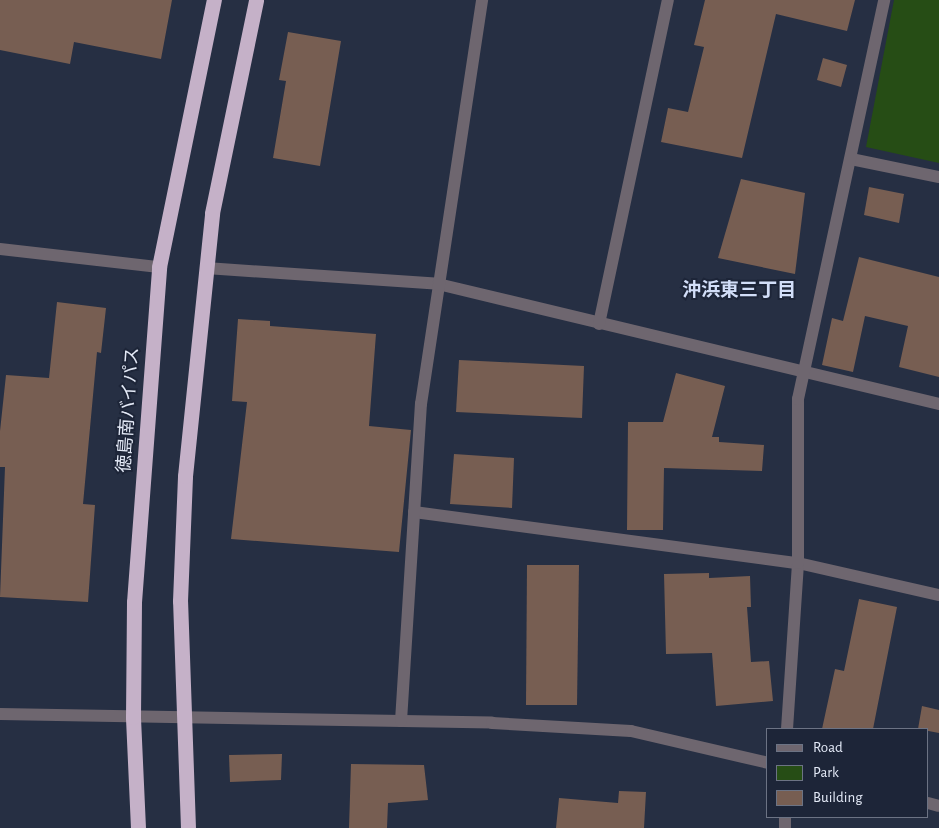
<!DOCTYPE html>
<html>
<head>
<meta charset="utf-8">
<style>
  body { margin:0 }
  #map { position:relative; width:939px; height:828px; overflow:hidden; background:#262f43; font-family:"Alegreya Sans","Noto Sans JP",sans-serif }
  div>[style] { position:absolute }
  .green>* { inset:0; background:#264d15 }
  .building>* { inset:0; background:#775e52 }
  .minor>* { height:12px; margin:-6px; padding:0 6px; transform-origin:6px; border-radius:6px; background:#6e666f }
  .highway>* { height:15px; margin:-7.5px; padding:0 7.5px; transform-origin:7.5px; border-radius:7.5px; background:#c5b1c8 }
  span { translate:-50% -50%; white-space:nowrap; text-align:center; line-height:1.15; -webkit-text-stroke:4px #1d2538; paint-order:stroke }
  .street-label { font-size:18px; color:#e3e9f6 }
  .neighbourhood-label { font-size:19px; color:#d2def8; font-weight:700 }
  .legend { position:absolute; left:766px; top:728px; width:162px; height:90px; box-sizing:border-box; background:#1d2538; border:1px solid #6c7384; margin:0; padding:6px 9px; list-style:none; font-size:15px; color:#e3e9f6 }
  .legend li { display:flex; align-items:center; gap:10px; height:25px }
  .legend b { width:25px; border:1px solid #6c7384 }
</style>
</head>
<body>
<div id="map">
  <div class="green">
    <div style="clip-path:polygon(894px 0,939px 0,939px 163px,866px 147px)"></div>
  </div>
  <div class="building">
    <div style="clip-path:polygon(0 0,172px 0,161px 59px,74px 42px,70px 64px,0 50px)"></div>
    <div style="clip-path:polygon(705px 0,855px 0,847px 31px,776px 14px,742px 158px,661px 142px,668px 108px,688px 112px,704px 47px,694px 45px)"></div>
    <div style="clip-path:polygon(288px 32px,341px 41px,320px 166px,273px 158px,286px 81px,279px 80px)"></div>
    <div style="clip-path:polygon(823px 58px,847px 65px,841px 87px,817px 80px)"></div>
    <div style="clip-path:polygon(741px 179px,805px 193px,795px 274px,718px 258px)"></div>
    <div style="clip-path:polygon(869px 187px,904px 194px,899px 223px,864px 215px)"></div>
    <div style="clip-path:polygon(859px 257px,939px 277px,939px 377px,899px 367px,908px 326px,865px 316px,853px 372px,822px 365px,832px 318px,843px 321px)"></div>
    <div style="clip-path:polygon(57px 302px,106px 308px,101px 353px,97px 352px,83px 504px,95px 505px,88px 602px,0 597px,5px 467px,0 467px,0 431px,6px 375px,49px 378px)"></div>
    <div style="clip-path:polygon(238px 319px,270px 321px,270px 326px,376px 334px,369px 426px,411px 430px,399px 552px,231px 539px,247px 402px,232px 401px)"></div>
    <div style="clip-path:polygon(459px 360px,584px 366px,582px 418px,456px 412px)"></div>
    <div style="clip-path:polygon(676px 373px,725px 386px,712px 437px,719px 437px,719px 442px,764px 445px,762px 471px,664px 468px,663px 530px,627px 530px,628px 422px,663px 422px)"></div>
    <div style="clip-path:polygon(454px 454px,514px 458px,512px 508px,450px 504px)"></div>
    <div style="clip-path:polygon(527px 565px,579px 565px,577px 705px,526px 705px)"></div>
    <div style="clip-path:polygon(709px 573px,709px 578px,750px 576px,751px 607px,747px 607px,751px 662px,769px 661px,773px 701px,716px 706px,712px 653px,666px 654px,664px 574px)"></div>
    <div style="clip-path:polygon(859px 599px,897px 607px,873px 729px,822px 729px,835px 669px,844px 671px)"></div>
    <div style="clip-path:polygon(922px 706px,939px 710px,939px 733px,918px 729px)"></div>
    <div style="clip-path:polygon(282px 754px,281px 780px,230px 782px,229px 755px)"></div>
    <div style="clip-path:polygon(351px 764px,424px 765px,428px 800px,388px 803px,387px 828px,349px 828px)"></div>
    <div style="clip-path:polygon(619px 791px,646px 792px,644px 828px,556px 828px,559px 798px,618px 803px)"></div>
  </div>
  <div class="minor">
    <div style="left:851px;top:159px;width:90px;rotate:11.6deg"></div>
    <div style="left:0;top:249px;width:160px;rotate:6.5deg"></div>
    <div style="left:206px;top:268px;width:233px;rotate:3.9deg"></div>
    <div style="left:438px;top:284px;width:515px;rotate:13.47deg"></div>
    <div style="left:599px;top:324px;width:331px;rotate:-78deg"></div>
    <div style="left:414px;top:512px;width:387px;rotate:7.6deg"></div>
    <div style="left:798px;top:563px;width:145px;rotate:12.8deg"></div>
    <div style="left:0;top:714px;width:492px;rotate:1deg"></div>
    <div style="left:492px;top:723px;width:139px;rotate:3.3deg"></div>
    <div style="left:631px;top:731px;width:141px;rotate:13.1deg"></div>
    <div style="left:401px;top:721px;width:318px;rotate:-86.4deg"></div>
    <div style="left:421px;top:404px;width:409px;rotate:-81.4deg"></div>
    <div style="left:787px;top:729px;width:166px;rotate:-86.2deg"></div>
    <div style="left:798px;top:563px;width:164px;rotate:-90deg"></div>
    <div style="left:798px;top:399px;width:408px;rotate:-77.8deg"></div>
    <div style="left:928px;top:803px;width:11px;rotate:15deg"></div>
    <div style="left:785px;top:817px;width:11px;rotate:90deg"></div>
  </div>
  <div class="highway">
    <div style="left:138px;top:828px;width:111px;rotate:-92.6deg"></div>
    <div style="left:133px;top:717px;width:115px;rotate:-89.5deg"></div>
    <div style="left:134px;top:602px;width:336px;rotate:-85.7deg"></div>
    <div style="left:159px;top:267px;width:273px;rotate:-78.4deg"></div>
    <div style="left:188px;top:828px;width:227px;rotate:-92deg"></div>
    <div style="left:180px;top:601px;width:125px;rotate:-87.7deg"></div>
    <div style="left:185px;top:476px;width:264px;rotate:-84.1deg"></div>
    <div style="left:212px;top:213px;width:217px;rotate:-78.3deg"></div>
  </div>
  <div class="street-label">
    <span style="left:129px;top:410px;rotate:-86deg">徳島南バイパス</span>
  </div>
  <div class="neighbourhood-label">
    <span style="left:739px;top:291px">沖浜東三丁目</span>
  </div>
  <ul class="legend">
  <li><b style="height:6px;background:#6e666f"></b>Road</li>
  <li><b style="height:14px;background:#264d15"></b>Park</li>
  <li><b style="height:14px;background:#775e52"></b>Building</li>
  </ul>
</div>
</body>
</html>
